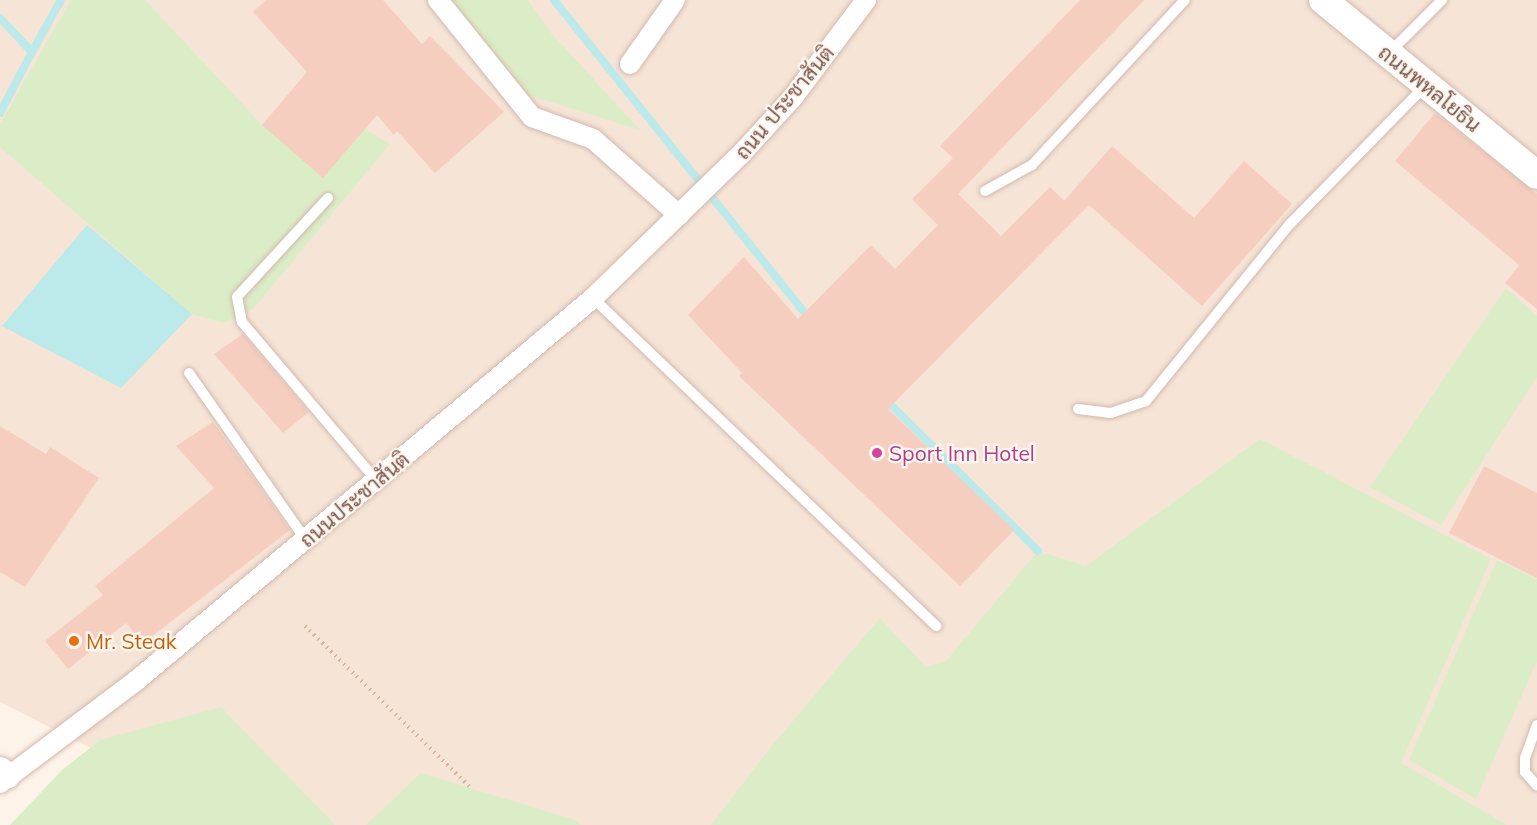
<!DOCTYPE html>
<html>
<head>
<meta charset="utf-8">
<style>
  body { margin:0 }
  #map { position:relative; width:1537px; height:825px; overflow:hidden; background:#fef3e9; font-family:Mulish,Sarabun,sans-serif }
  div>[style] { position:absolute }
  .residential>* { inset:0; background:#f6e4d7 }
  .green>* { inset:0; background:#dbedc6 }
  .water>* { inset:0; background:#bce9e9 }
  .stream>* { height:8px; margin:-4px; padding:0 4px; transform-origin:4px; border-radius:4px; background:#bce9e9 }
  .building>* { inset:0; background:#f5cebf }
  .path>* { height:4px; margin-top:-2px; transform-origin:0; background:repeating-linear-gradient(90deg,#dbb0a1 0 1.5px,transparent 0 6px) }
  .roads { filter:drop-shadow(0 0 2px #d2b9ad) drop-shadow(0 0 2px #d2b9ad) }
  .service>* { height:10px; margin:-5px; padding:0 5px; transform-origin:5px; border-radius:5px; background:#fff }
  .minor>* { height:20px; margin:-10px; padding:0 10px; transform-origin:10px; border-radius:10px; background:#fff }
  .tertiary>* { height:26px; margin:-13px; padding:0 13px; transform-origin:13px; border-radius:13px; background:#fff }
  .secondary>* { height:28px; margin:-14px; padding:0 14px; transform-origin:14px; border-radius:14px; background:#fff }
  .dots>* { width:16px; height:16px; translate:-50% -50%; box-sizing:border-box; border:3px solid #fff8f1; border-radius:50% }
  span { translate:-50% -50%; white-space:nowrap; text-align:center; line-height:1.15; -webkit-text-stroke:4.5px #fff8f1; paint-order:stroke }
  .street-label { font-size:21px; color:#7b554a }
  .hotel-label { font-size:21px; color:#b23c85 }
  .left { translate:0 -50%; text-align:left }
  .food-label { font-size:21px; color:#c56008 }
</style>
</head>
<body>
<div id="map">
  <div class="residential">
    <div style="clip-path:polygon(0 0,1537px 0,1537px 825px,243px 825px,0 702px)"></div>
  </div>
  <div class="green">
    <div style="clip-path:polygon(71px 0,145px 0,262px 125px,365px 129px,390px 144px,254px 308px,224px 323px,192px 314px,0 147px,0 124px)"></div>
    <div style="clip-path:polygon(452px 0,528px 0,551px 33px,640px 130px,529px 95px)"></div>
    <div style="clip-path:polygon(1506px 288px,1537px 316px,1537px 377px,1441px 525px,1370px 487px)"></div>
    <div style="clip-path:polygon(1260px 439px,1491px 559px,1401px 763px,1507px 825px,711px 825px,770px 748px,880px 618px,926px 667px,946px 661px,1038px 551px,1086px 566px)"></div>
    <div style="clip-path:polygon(1497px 560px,1537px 579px,1537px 661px,1476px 799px,1409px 760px)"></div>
    <div style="clip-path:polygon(221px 707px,335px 825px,10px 825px,62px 770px,100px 740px)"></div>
    <div style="clip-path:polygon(421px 773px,575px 820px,581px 825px,366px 825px)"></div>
  </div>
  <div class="water">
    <div style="clip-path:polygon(87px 225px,192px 314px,121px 388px,2px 326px)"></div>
  </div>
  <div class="stream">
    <div style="left:554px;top:0;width:409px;rotate:51.3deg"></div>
    <div style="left:0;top:18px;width:47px;rotate:46.7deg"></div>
    <div style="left:32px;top:52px;width:69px;rotate:117.7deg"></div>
    <div style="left:32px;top:52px;width:60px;rotate:-60.9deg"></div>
    <div style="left:886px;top:400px;width:214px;rotate:44.8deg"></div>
  </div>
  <div class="building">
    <div style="clip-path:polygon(266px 0,383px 0,422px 44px,430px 36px,504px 112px,435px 173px,397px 131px,394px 135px,377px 115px,323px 178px,262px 125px,307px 72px,253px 12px)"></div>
    <div style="clip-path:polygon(1080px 0,1144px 0,958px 194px,1001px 236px,1050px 187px,1064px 201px,1112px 146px,1194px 218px,1244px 161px,1292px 204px,1202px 306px,1089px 205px,888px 409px,1014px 530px,960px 586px,739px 376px,742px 373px,688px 315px,744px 257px,798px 319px,871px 245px,895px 269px,938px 225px,912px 199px,953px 158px,940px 146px)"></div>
    <div style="clip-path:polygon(1435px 113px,1537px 194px,1537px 309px,1505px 283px,1519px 265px,1395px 161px)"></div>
    <div style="clip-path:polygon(243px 334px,309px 412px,283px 433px,214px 354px)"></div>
    <div style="clip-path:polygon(213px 422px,290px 530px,143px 643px,126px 623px,68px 669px,45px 641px,103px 595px,95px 586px,214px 488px,176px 446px)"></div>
    <div style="clip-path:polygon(0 426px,46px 454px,50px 447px,99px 478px,25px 587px,0 572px)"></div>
    <div style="clip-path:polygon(1484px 466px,1537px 493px,1537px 578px,1449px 533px)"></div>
  </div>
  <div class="path">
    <div style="left:305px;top:626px;width:232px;rotate:44.3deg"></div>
  </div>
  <div class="roads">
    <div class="service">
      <div style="left:1389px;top:53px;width:75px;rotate:-45deg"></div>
      <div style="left:985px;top:191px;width:54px;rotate:-29deg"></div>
      <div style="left:1032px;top:165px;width:225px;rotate:-47.2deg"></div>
      <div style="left:328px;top:198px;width:134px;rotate:132.6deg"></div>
      <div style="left:237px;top:297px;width:25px;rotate:79deg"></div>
      <div style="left:242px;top:322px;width:207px;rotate:49.7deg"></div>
      <div style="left:593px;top:298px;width:475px;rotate:43.7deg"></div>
      <div style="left:189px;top:373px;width:204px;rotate:55deg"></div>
      <div style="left:1078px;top:409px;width:33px;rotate:7deg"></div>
      <div style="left:1111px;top:413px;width:37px;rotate:-19deg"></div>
      <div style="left:1146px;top:401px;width:228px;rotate:-50.9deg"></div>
      <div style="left:1290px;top:224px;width:193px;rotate:-45.6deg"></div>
      <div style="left:1537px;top:725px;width:35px;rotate:110deg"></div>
      <div style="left:1525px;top:758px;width:14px;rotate:90deg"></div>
      <div style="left:1525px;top:772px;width:18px;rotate:49deg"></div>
    </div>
    <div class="minor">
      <div style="left:438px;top:0;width:150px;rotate:51.2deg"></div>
      <div style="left:532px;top:117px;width:65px;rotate:19.8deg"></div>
      <div style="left:593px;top:139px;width:115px;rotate:41.5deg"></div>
      <div style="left:630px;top:64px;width:78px;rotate:-54.9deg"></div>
      <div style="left:0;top:783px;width:171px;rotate:-36.9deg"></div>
      <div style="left:137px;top:680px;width:595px;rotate:-39.95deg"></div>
      <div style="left:593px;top:298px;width:208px;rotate:-44.2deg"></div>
      <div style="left:742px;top:153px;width:77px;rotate:-47.6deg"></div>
      <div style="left:794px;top:96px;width:120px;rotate:-53.1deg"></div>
    </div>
    <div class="tertiary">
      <div style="left:0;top:770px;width:9px;rotate:36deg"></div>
    </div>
    <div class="secondary">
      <div style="left:1323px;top:0;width:276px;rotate:39.3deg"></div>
    </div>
  </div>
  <div class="dots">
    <div style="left:877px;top:453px;background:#d1479c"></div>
    <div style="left:74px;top:641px;background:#e8710a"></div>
  </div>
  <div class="street-label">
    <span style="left:1430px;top:88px;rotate:39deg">ถนนพหลโยธิน</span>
    <span style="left:784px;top:102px;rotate:-50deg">ถนน ประชาสันติ</span>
    <span style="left:354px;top:499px;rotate:-40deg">ถนนประชาสันติ</span>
  </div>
  <div class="hotel-label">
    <span class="left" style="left:889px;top:453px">Sport Inn Hotel</span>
  </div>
  <div class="food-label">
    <span class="left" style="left:86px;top:641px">Mr. Steak</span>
  </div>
</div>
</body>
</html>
